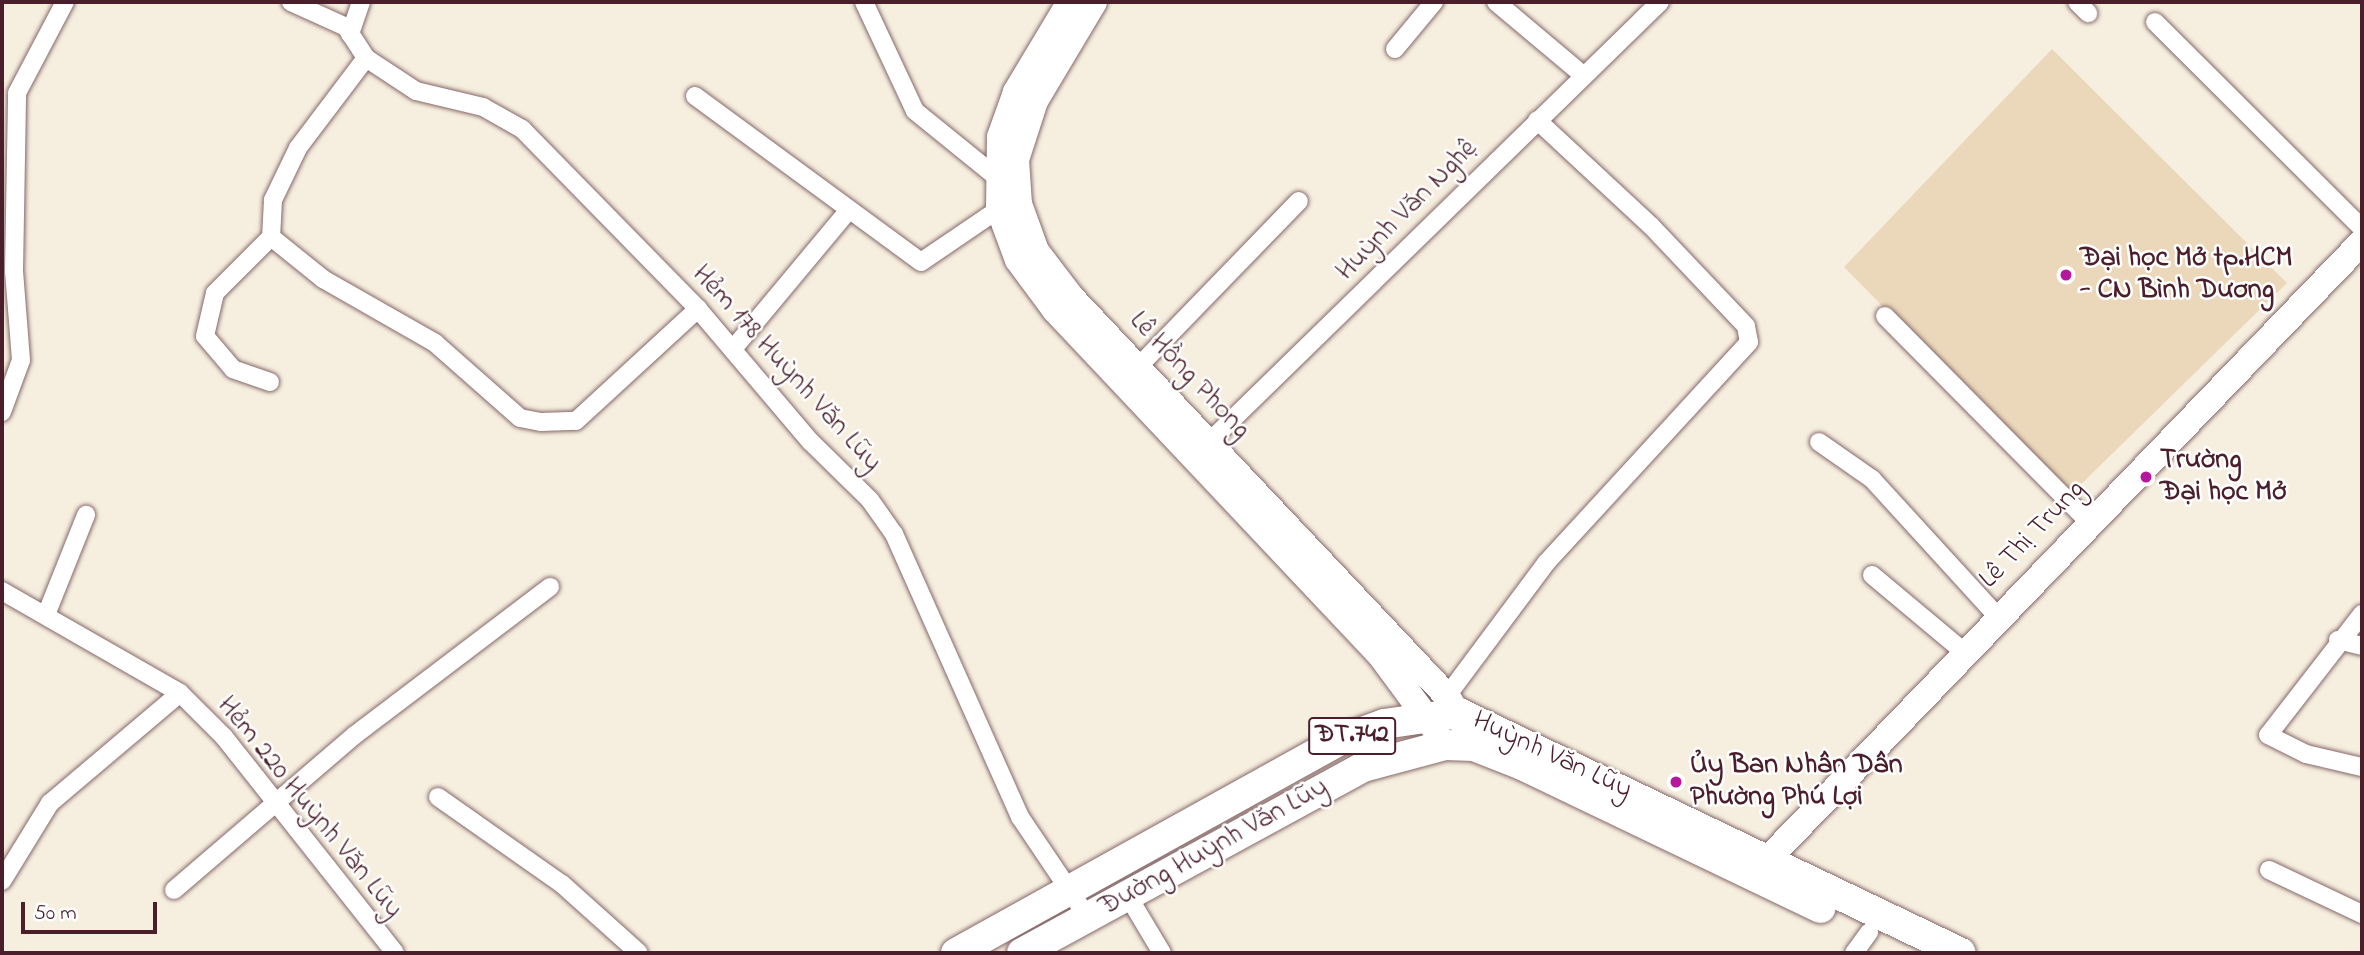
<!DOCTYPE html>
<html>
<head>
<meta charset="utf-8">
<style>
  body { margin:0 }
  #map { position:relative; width:2364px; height:955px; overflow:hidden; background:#f6efdf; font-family:"Indie Flower",sans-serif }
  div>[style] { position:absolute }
  .built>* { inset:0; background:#ebd8ba }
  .roads { filter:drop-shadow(0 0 2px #86686a) drop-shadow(0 0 2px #86686a) }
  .street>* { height:18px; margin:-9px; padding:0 9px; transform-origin:9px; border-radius:9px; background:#fff }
  .secondary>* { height:26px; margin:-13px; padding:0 13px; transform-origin:13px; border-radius:13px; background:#fff }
  .primary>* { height:30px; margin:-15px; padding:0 15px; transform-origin:15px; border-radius:15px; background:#fff }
  .dots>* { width:19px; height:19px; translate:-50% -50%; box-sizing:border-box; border:4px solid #fff; border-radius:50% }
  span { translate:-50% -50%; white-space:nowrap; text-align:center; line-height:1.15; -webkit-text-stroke:5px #fff; paint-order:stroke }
  .shield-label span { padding:2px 5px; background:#fff; border:2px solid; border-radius:5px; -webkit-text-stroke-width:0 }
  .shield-label { font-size:26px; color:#4a1f2b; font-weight:700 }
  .street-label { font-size:28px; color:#4a1f2b }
  .poi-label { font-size:28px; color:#4a1f2b; font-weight:700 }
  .left { translate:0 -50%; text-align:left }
  .frame { position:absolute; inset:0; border:4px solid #4a1f2b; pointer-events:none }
  .scale { position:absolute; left:21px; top:902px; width:136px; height:32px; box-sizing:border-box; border:4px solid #4a1f2b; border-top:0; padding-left:9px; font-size:21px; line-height:24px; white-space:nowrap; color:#4a1f2b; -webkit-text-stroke:5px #fff; paint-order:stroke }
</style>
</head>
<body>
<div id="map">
  <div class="built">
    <div style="clip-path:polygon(2052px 49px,2287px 283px,2069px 496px,1844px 267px)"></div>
  </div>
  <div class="roads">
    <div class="street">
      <div style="left:291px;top:2px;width:60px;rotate:24.4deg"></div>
      <div style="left:346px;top:27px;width:37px;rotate:57deg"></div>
      <div style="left:366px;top:58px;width:60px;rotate:33.4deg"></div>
      <div style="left:416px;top:91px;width:69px;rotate:13.4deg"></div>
      <div style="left:483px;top:107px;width:45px;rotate:29.4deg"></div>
      <div style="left:522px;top:129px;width:252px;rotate:45.6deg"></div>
      <div style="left:698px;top:309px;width:173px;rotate:49.7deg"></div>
      <div style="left:810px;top:441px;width:84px;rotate:44.5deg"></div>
      <div style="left:870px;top:500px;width:42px;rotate:54.8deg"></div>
      <div style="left:894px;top:534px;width:310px;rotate:66deg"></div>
      <div style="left:1020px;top:817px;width:122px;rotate:56deg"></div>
      <div style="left:864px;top:2px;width:120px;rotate:64.9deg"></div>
      <div style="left:915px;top:111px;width:108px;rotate:39deg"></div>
      <div style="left:1496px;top:2px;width:114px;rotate:40deg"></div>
      <div style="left:2077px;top:2px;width:16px;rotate:45deg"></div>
      <div style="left:2155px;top:22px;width:292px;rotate:44.9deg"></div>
      <div style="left:350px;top:34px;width:34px;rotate:-71deg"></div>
      <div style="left:1395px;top:49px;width:61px;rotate:-50.3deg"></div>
      <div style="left:366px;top:58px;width:113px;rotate:127.1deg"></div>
      <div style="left:298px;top:148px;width:58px;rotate:115.7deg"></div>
      <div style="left:273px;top:200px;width:37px;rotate:93deg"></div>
      <div style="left:271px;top:237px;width:67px;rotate:38.9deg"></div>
      <div style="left:323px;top:279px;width:129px;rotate:29.7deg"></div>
      <div style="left:435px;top:343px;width:113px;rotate:41.4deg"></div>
      <div style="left:520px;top:418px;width:21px;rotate:11deg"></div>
      <div style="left:541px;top:422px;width:35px;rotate:-2deg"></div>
      <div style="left:576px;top:421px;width:166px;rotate:-42.6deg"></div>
      <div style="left:695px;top:96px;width:280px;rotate:36.3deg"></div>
      <div style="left:921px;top:262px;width:94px;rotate:-34.2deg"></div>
      <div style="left:1885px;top:316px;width:290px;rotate:45.3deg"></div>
      <div style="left:733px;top:349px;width:178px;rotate:-50.2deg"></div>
      <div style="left:1138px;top:367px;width:231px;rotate:-45.9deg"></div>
      <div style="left:270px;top:382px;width:39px;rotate:-161deg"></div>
      <div style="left:233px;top:369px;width:43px;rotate:-130.3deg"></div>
      <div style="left:205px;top:336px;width:44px;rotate:-76.9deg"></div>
      <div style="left:215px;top:293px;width:79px;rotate:-45deg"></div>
      <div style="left:2px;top:412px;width:55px;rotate:-69.9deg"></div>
      <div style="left:21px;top:360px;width:89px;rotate:-94.5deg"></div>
      <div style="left:14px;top:271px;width:178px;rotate:-89deg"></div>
      <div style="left:17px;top:93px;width:103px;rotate:-62.2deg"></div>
      <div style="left:1819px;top:442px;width:65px;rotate:34.9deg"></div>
      <div style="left:1872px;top:479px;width:187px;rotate:47.6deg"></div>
      <div style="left:1202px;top:449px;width:640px;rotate:-44.3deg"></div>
      <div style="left:1872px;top:575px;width:120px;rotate:39.9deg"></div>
      <div style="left:2px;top:591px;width:205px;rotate:29.8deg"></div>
      <div style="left:180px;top:693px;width:62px;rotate:45deg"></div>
      <div style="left:224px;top:737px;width:275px;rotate:51.6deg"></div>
      <div style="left:2362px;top:614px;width:153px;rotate:127.8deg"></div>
      <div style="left:2268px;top:735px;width:42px;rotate:26.6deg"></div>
      <div style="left:2306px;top:754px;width:57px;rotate:13.1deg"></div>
      <div style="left:46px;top:615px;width:108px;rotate:-68.2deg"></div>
      <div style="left:2338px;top:640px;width:25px;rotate:14deg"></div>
      <div style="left:1447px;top:696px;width:166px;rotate:-53.3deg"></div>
      <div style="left:1546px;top:563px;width:300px;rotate:-47.4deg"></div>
      <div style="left:1749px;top:342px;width:16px;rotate:-101deg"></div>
      <div style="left:1746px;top:326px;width:139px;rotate:-133.5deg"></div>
      <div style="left:1650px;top:225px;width:154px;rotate:-137.1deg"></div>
      <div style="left:438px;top:797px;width:151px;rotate:35.1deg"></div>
      <div style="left:562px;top:884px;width:103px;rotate:41.9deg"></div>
      <div style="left:2269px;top:870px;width:103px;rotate:25.3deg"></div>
      <div style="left:2px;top:881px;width:92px;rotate:-58.4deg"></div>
      <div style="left:50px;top:803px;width:170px;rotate:-40.2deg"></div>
      <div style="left:174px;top:890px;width:238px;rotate:-40.6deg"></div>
      <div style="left:355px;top:735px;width:245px;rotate:-37.2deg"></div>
      <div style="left:1128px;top:896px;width:66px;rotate:59.2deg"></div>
      <div style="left:1854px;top:953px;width:26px;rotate:-54deg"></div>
    </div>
    <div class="secondary">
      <div style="left:1070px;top:2px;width:105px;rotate:121deg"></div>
      <div style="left:1016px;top:92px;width:48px;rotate:109.6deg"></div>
      <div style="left:1000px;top:137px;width:72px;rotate:90.8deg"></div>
      <div style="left:999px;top:209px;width:54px;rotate:69.6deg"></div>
      <div style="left:1018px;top:260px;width:62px;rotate:53.5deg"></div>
      <div style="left:1055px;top:310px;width:475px;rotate:46.7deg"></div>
      <div style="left:1381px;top:656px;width:94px;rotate:53.6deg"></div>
      <div style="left:1094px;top:2px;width:115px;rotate:120.8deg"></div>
      <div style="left:1035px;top:101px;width:62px;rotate:107.9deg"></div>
      <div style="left:1016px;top:160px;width:44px;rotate:86.1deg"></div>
      <div style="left:1019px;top:204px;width:50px;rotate:70.1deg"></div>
      <div style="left:1036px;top:251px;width:58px;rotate:52.7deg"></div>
      <div style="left:1071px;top:297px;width:548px;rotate:46.7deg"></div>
      <div style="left:1447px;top:696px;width:38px;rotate:60deg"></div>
      <div style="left:1759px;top:877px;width:20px;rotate:-63deg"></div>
      <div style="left:1768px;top:859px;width:856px;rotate:-46.09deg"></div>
    </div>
    <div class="primary">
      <div style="left:956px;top:953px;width:437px;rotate:-29deg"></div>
      <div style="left:1338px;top:741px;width:49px;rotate:-20.3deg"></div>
      <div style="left:1384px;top:724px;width:76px;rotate:-8.3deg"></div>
      <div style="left:1459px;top:713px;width:556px;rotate:25.55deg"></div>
      <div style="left:1022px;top:953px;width:388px;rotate:-28.6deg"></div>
      <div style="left:1363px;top:767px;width:85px;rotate:-15deg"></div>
      <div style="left:1445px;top:745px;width:29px;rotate:2deg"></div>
      <div style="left:1474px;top:746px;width:52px;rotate:21.6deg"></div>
      <div style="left:1522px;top:765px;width:331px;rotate:25.6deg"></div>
    </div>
  </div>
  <div class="dots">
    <div style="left:2066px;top:275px;background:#b5179e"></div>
    <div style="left:2146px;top:477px;background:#b5179e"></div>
    <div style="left:1676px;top:782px;background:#b5179e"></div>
  </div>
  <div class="shield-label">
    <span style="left:1352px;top:736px">ĐT.742</span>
  </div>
  <div class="street-label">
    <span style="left:1408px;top:210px;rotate:-45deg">Huỳnh Văn Nghệ</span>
    <span style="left:786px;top:369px;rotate:48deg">Hẻm 178 Huỳnh Văn Lũy</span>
    <span style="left:1189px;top:376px;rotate:47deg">Lê Hồng Phong</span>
    <span style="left:2033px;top:535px;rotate:-46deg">Lê Thị Trung</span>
    <span style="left:1552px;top:756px;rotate:25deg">Huỳnh Văn Lũy</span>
    <span style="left:309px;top:808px;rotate:51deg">Hẻm 220 Huỳnh Văn Lũy</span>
    <span style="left:1214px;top:848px;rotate:-29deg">Đường Huỳnh Văn Lũy</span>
  </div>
  <div class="poi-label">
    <span class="left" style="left:2080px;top:275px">Đại học Mở tp.HCM<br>- CN Bình Dương</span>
    <span class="left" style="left:2160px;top:477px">Trường<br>Đại học Mở</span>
    <span class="left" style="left:1690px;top:782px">Ủy Ban Nhân Dân<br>Phường Phú Lợi</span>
  </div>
  <div class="frame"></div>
  <div class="scale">50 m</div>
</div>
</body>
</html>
